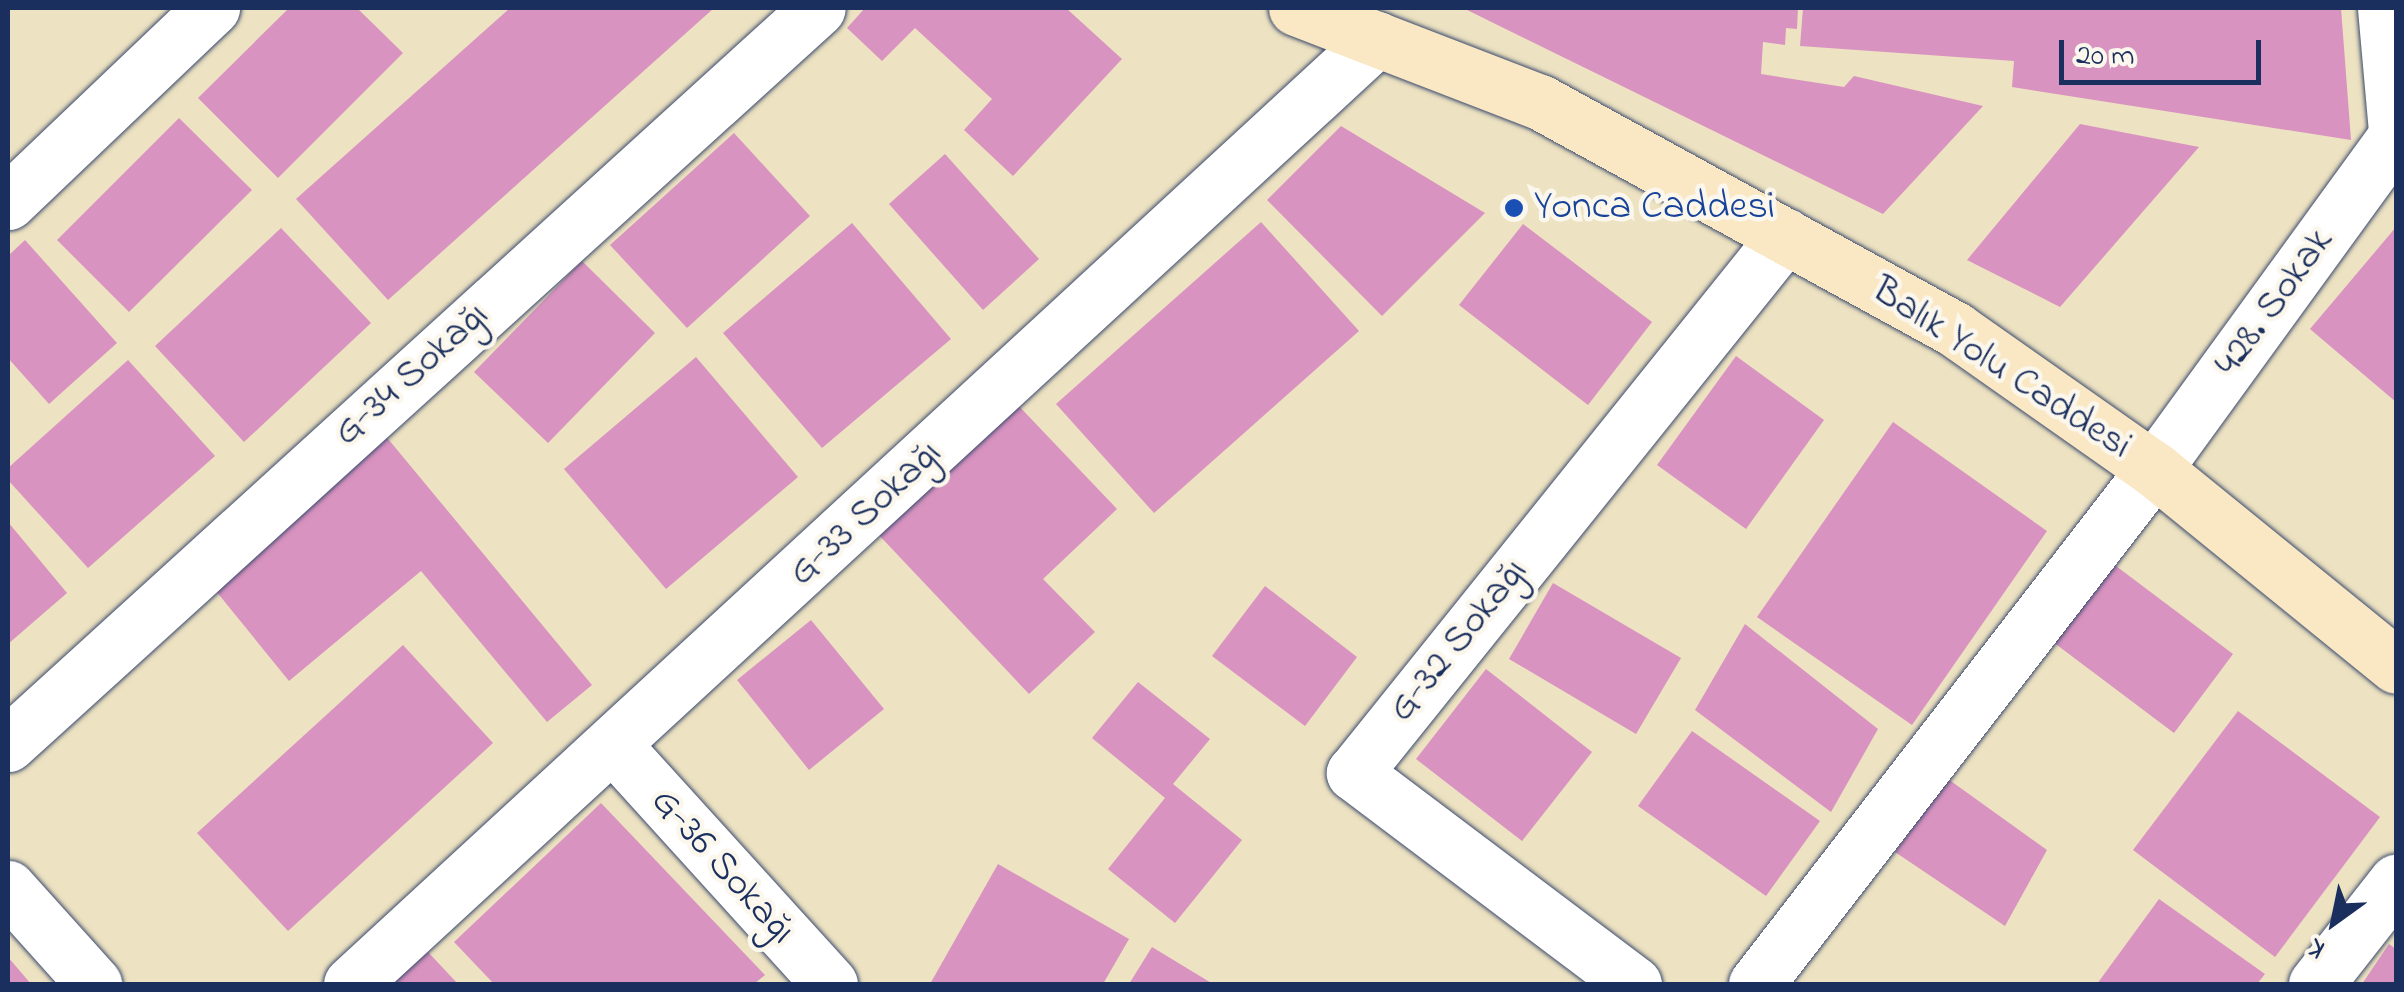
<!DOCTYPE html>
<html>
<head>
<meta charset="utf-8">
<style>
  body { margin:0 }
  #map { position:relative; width:2404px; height:992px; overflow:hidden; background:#ede2c1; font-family:"Indie Flower",sans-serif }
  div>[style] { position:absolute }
  .building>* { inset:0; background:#d993c0 }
  .roads { filter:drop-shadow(0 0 2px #3a4a6d) drop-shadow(0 0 2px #3a4a6d) }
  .minor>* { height:55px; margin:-27.5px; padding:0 27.5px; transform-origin:27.5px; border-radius:27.5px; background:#fff }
  .secondary>* { height:55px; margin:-27.5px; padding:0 27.5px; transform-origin:27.5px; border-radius:27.5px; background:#fae7c3 }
  .dots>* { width:28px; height:28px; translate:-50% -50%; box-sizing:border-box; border:5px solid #fbf7ec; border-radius:50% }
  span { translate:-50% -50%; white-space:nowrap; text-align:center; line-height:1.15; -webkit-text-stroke:9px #fbf7ec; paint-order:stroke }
  .transit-label { font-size:40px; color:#164399 }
  .left { translate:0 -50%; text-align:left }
  .street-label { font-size:40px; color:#1b2f5e }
  .frame { position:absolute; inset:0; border:10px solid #1b2f5e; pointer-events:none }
  .north { position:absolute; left:2284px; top:872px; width:100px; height:100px; -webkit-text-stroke:8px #fbf7ec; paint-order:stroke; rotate:213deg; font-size:28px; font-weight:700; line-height:40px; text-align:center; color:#1b2f5e }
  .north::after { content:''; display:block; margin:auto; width:35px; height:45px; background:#1b2f5e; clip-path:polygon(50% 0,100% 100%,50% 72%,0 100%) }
  .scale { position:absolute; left:2059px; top:40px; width:202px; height:45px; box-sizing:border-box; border:5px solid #1b2f5e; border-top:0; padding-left:12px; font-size:30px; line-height:35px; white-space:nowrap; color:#1b2f5e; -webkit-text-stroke:8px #fbf7ec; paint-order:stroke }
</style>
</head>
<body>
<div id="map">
  <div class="building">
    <div style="clip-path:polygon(289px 8px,357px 8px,403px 53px,278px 178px,198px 98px)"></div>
    <div style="clip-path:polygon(510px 8px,714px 8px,388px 300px,296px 199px)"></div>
    <div style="clip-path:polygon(865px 8px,1066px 8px,1122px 59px,1013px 176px,964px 130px,992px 99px,915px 28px,882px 61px,847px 28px)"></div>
    <div style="clip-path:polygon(1463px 8px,1798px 8px,1797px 29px,1786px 28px,1785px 45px,1763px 42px,1761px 74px,1844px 87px,1854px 76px,1983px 106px,1883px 214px)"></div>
    <div style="clip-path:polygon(1803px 8px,2341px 8px,2351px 140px,2012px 87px,2014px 61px,1800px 46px)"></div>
    <div style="clip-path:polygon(179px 118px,252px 190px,129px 312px,57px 240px)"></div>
    <div style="clip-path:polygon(2080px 124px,2199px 147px,2060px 307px,1967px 260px)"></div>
    <div style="clip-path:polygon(1341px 126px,1485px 213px,1382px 316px,1267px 200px)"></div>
    <div style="clip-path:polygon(734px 133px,810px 216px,687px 328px,610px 245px)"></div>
    <div style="clip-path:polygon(945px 154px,1039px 259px,983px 310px,889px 204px)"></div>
    <div style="clip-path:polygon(1261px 222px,1359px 331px,1154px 513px,1056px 404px)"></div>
    <div style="clip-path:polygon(852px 223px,951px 339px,822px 448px,723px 333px)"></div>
    <div style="clip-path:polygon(1523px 224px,1652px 322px,1588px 405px,1459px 305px)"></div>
    <div style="clip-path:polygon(2396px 227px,2396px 402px,2310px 329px)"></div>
    <div style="clip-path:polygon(281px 228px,371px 323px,244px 442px,155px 346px)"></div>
    <div style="clip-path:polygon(25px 240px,117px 343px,49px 404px,8px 358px,8px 256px)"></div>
    <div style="clip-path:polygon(582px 261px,655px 333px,548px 443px,474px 372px)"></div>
    <div style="clip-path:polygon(1736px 356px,1824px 420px,1746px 529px,1657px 465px)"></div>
    <div style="clip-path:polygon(696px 357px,798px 477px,666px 589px,564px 469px)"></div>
    <div style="clip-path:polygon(128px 360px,215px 456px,88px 568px,8px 480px,8px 468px)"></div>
    <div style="clip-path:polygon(1016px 403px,1117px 509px,1043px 579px,1095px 632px,1029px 694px,877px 533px)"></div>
    <div style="clip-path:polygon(1893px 422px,2047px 531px,1912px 725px,1757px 617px)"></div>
    <div style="clip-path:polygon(384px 434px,592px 685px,547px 722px,421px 571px,289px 681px,207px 580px)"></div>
    <div style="clip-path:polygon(8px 522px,67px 593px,8px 644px)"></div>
    <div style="clip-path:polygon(2112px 563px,2233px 654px,2174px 733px,2053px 642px)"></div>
    <div style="clip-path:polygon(1553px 583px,1681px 658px,1636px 734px,1509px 659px)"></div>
    <div style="clip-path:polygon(1265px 586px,1357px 657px,1305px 726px,1212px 656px)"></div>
    <div style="clip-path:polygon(811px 620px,884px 709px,809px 770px,737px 680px)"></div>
    <div style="clip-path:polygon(1745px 624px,1878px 729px,1831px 812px,1695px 710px)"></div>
    <div style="clip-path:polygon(403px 645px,493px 743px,288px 931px,197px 833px)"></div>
    <div style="clip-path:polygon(1486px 669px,1592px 752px,1522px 841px,1416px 759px)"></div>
    <div style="clip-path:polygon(1138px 682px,1210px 739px,1173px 784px,1242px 840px,1175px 923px,1108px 869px,1165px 798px,1092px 738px)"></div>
    <div style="clip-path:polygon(2238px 711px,2380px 817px,2275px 957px,2133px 850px)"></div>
    <div style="clip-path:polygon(1692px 731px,1820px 821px,1766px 896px,1638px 806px)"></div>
    <div style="clip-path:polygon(1948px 779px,2047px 850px,2005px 926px,1895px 852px)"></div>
    <div style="clip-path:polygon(601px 803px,765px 975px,754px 984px,494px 984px,454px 942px)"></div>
    <div style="clip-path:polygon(998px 864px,1129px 939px,1103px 984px,930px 984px)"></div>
    <div style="clip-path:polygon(2159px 899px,2265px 974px,2257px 984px,2097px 984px)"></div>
    <div style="clip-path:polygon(2389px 944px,2396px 949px,2396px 984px,2362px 984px)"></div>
    <div style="clip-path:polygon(1152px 947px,1213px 984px,1129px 984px)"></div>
    <div style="clip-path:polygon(428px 952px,458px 984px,392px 984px)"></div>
    <div style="clip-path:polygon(8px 957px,31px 984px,8px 984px)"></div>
  </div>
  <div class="roads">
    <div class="minor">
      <div style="left:2385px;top:8px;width:123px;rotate:84.9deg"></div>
      <div style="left:8px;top:202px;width:282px;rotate:-43.6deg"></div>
      <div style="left:8px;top:744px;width:1094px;rotate:-42.26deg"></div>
      <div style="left:615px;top:747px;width:320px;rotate:47.8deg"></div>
      <div style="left:8px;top:888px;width:129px;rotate:48.1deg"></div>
      <div style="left:351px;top:984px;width:1395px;rotate:-42.65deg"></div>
      <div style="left:1634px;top:984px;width:351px;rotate:-143deg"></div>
      <div style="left:1354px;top:773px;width:689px;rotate:-51.25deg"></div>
      <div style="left:1756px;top:984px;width:651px;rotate:-52.3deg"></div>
      <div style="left:2154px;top:469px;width:412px;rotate:-54deg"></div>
      <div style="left:2316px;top:984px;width:130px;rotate:-51.9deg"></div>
    </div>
    <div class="secondary">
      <div style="left:1296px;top:8px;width:261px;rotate:21.1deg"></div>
      <div style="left:1540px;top:102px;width:474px;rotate:28.7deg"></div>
      <div style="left:1956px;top:330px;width:242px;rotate:35.1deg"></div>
      <div style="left:2154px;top:469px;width:312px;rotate:39.1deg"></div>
    </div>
  </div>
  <div class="dots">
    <div style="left:1514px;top:208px;background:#1a4fb4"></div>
  </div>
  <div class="transit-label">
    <span class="left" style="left:1534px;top:208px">Yonca Caddesi</span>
  </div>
  <div class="street-label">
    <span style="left:2275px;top:303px;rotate:-54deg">428. Sokak</span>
    <span style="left:2001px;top:369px;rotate:33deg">Balık Yolu Caddesi</span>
    <span style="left:412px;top:375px;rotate:-42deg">G-34 Sokağı</span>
    <span style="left:866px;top:514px;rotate:-43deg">G-33 Sokağı</span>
    <span style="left:1459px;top:641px;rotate:-51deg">G-32 Sokağı</span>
    <span style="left:722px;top:867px;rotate:48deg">G-36 Sokağı</span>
  </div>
  <div class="frame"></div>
  <div class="north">K</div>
  <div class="scale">20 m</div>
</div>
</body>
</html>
